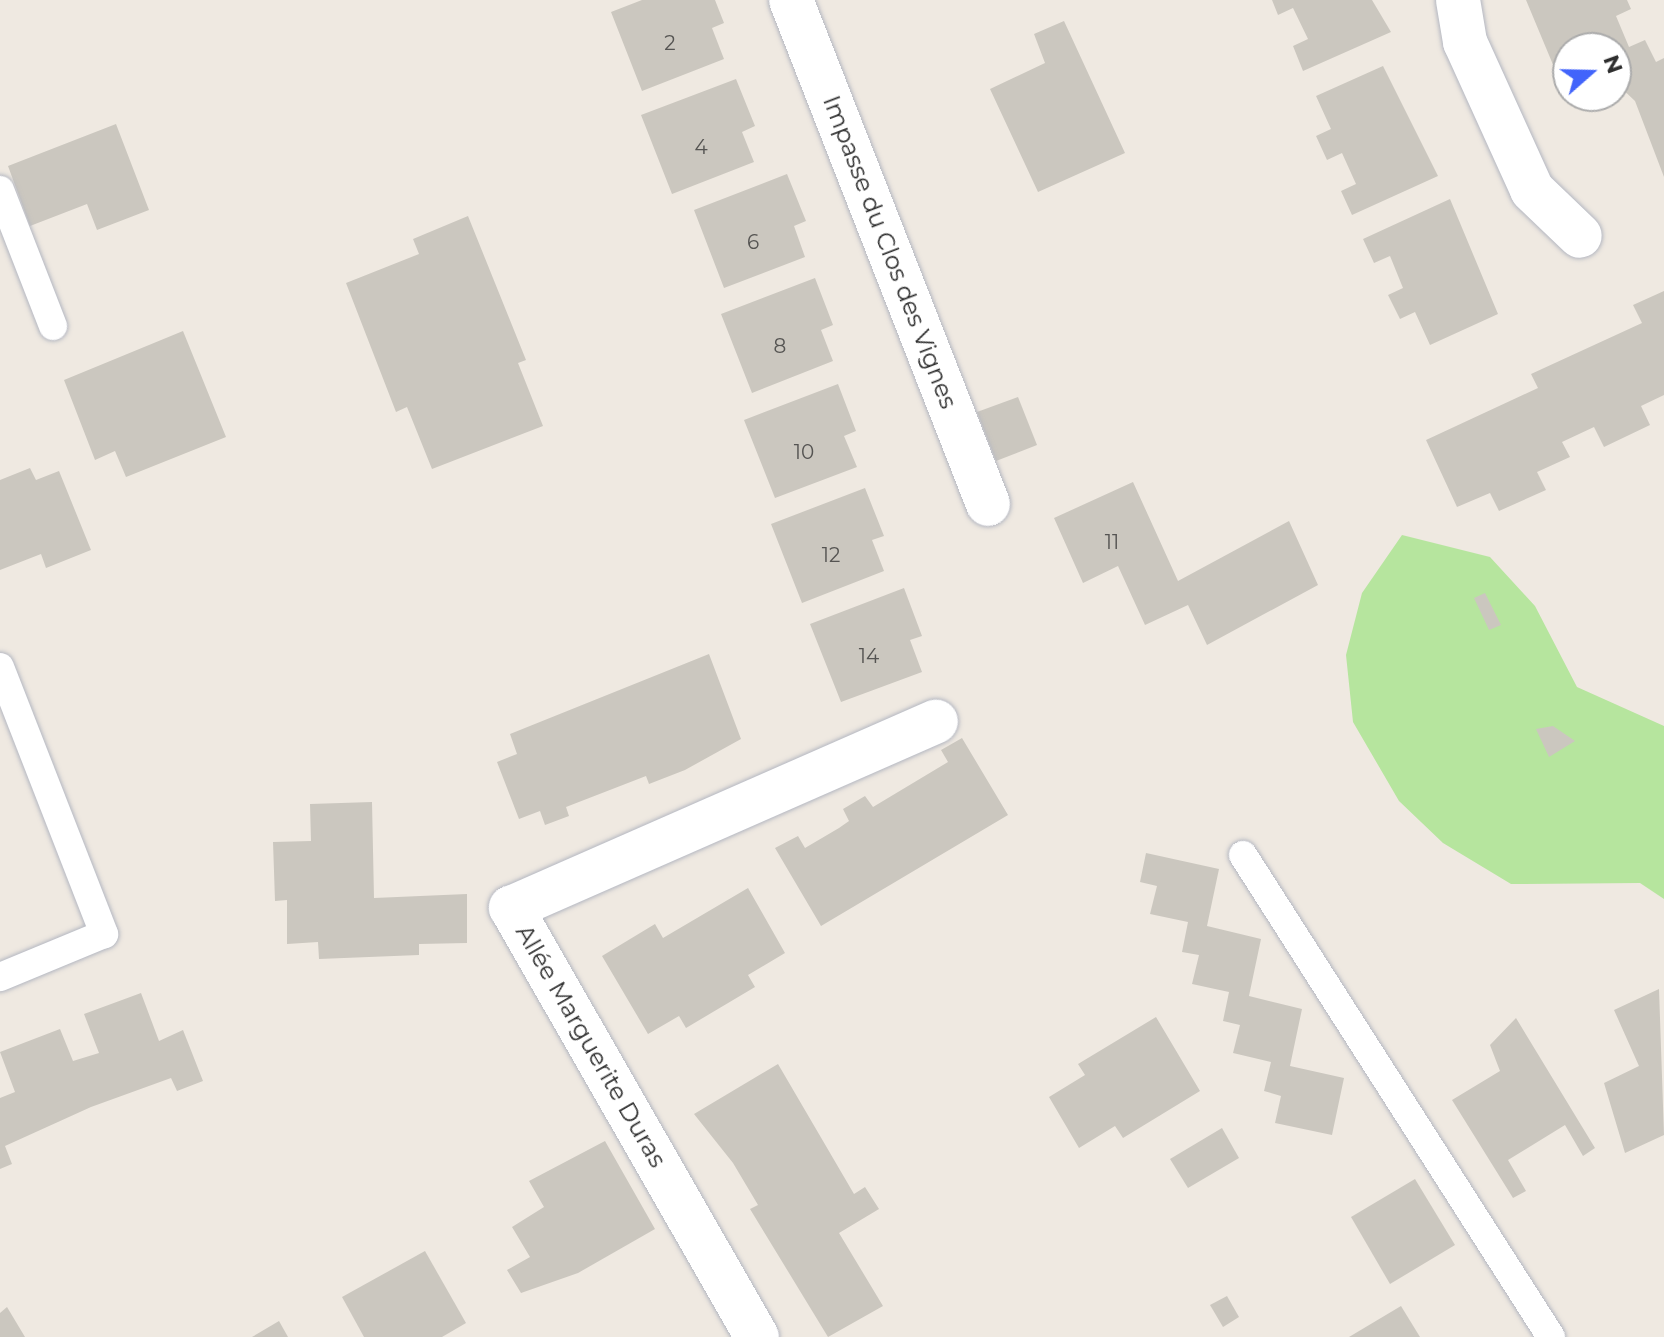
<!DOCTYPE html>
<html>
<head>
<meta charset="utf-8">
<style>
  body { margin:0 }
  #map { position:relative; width:1664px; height:1337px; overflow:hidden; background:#efe9e1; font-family:Montserrat,sans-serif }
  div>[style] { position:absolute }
  .green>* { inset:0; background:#b6e59e }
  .building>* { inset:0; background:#cbc7bf }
  .roads { filter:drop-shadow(0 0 2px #b4b7c1) drop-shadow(0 0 2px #b4b7c1) }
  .lane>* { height:28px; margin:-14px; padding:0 14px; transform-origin:14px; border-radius:14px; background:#fff }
  .street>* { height:44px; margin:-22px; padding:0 22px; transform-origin:22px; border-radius:22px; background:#fff }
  span { translate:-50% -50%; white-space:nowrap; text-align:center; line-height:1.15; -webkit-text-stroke:6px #fff; paint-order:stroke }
  .number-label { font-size:20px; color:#555452 }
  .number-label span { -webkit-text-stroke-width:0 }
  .street-label { font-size:24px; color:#2e2e2e }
  .north { position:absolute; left:1552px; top:32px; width:80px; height:80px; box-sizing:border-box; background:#fff; border:2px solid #ababab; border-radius:50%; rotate:70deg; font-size:22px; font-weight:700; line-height:32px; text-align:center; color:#2e2e2e }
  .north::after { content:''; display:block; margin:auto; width:28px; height:36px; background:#4264fb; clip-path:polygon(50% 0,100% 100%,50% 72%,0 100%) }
</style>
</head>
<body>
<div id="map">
  <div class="green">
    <div style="clip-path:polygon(1402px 535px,1490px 557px,1535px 606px,1577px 687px,1664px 726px,1664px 899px,1640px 883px,1511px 884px,1443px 843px,1399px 801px,1353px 722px,1346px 655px,1362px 593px)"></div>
  </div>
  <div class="building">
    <div style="clip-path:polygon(642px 0,715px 0,724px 23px,712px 28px,724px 59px,642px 91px,611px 12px)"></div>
    <div style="clip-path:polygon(1272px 0,1372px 0,1391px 32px,1303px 71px,1293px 46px,1308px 39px,1293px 8px,1278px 15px)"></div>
    <div style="clip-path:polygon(1526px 0,1627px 0,1631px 9px,1616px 16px,1629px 47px,1645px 40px,1656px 62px,1664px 58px,1664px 177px,1635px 101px,1616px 83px,1616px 48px,1568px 48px,1568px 96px,1586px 96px,1569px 103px)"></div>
    <div style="clip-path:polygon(1064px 21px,1125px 153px,1038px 192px,990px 89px,1045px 63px,1034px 34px)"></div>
    <div style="clip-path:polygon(1383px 66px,1438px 176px,1352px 215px,1341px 191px,1356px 184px,1342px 153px,1327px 160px,1316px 136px,1331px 129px,1316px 96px)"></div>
    <div style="clip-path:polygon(736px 79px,755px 126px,742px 132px,754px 162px,672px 194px,641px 115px)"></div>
    <div style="clip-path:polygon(116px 124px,149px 210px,97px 230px,87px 204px,30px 226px,8px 166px)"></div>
    <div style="clip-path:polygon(787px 174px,806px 221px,794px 226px,805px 257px,724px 288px,694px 210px)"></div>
    <div style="clip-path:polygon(1450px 199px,1498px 314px,1430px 345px,1415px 312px,1400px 319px,1388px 295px,1403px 288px,1390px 256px,1374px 263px,1363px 239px)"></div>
    <div style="clip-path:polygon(468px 216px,526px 360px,518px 363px,543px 426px,432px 469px,407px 407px,396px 412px,346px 283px,419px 254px,413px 239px)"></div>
    <div style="clip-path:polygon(815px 278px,833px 325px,821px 330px,833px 361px,752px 393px,721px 314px)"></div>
    <div style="clip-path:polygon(1664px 291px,1664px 395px,1641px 406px,1650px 425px,1604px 447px,1594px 427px,1562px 442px,1570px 457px,1537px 472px,1546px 490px,1499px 511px,1490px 493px,1457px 507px,1426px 440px,1538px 388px,1531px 374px,1642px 323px,1633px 305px)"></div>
    <div style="clip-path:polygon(183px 331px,226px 437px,126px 477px,115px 451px,95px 460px,64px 380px)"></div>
    <div style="clip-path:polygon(838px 384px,856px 431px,844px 436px,857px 467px,775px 498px,744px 420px)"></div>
    <div style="clip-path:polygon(1018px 397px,1037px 445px,996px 461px,977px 412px)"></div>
    <div style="clip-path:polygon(30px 468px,36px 480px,59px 471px,91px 550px,46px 568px,41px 554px,0 570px,0 480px)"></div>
    <div style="clip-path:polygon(1133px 482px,1178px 581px,1289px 521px,1318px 585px,1207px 645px,1188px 605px,1145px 625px,1118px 566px,1083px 583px,1054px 518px)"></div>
    <div style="clip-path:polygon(865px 488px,884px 536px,872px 540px,884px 571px,802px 603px,771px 524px)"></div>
    <div style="clip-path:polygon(904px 588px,922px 636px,910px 640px,922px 672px,841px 702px,810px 624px)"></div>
    <div style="clip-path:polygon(1485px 593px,1501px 625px,1489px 630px,1474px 598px)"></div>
    <div style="clip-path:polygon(709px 654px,741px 739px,685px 770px,649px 784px,646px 776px,566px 807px,569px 816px,545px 825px,540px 811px,519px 819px,497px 762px,517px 754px,510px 734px)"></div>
    <div style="clip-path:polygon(1553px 726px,1575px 741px,1549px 757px,1536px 729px)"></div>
    <div style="clip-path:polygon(962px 738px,1008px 815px,821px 926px,775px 848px,798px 836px,805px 848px,839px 828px,849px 821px,843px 809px,865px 796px,873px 807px,948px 762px,941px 750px)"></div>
    <div style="clip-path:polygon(372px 802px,374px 898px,467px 894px,467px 943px,419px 944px,419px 955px,319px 959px,318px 942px,287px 944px,287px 900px,275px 901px,273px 842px,311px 841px,310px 804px)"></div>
    <div style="clip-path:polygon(1146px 853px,1219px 869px,1207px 926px,1261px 939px,1249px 996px,1302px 1009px,1290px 1066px,1344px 1078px,1332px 1135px,1275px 1123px,1281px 1096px,1264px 1091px,1271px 1062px,1233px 1053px,1240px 1025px,1223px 1021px,1229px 992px,1192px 984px,1199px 955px,1182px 952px,1188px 922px,1150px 914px,1157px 886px,1140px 882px)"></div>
    <div style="clip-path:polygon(748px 888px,785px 953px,748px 975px,755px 987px,686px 1028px,679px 1016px,648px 1034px,602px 956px,655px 924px,663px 938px)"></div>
    <div style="clip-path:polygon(1659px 989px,1664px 1135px,1625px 1153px,1604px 1083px,1639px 1066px,1614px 1010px)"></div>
    <div style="clip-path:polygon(141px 993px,159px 1041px,183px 1030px,203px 1081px,177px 1091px,171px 1078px,91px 1107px,5px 1146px,12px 1164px,0 1169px,0 1098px,15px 1092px,0 1052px,60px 1029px,73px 1061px,99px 1053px,84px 1014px)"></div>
    <div style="clip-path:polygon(1156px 1017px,1200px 1091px,1123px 1138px,1115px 1126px,1079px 1148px,1049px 1097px,1085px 1075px,1078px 1064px)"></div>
    <div style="clip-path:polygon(1516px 1018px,1595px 1148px,1583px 1156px,1565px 1125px,1508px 1160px,1526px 1191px,1513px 1198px,1452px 1100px,1500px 1071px,1490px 1045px)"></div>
    <div style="clip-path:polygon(778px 1064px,854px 1194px,865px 1187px,879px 1209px,839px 1233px,883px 1306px,828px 1337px,750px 1209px,758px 1205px,733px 1163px,694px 1114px)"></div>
    <div style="clip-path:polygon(1222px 1128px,1239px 1158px,1188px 1188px,1170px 1159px)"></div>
    <div style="clip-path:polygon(605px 1141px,655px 1229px,578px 1273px,521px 1293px,507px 1270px,530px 1257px,512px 1227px,544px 1207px,529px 1181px)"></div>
    <div style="clip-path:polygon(1415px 1179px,1455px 1245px,1390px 1284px,1351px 1217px)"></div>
    <div style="clip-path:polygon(425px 1251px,466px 1323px,442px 1337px,364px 1337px,342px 1297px)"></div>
    <div style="clip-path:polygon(1227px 1296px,1239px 1317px,1223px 1327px,1210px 1305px)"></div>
    <div style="clip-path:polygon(1401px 1306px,1420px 1337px,1349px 1337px)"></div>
    <div style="clip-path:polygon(7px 1307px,25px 1337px,0 1337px,0 1313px)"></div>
    <div style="clip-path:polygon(279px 1321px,288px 1337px,252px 1337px)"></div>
  </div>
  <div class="roads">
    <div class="lane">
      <div style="left:0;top:190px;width:146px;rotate:68.7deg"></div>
      <div style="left:0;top:667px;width:287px;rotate:68.7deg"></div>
      <div style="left:104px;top:934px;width:113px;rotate:157.5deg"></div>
      <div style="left:1243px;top:855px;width:572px;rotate:57.42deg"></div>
    </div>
    <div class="street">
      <div style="left:791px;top:0;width:541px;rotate:68.65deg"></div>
      <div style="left:1458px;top:0;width:43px;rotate:80.5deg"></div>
      <div style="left:1465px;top:42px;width:162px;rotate:65.6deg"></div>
      <div style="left:1532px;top:190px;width:66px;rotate:43.8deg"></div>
      <div style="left:757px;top:1337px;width:495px;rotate:-119.8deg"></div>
      <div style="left:511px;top:908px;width:464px;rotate:-23.7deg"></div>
    </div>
  </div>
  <div class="number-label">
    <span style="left:670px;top:43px">2</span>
    <span style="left:701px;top:147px">4</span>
    <span style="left:753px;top:242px">6</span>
    <span style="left:780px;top:346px">8</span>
    <span style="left:804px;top:452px">10</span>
    <span style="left:1112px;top:542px">11</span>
    <span style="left:831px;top:555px">12</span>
    <span style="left:869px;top:656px">14</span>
  </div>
  <div class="street-label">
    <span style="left:890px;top:252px;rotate:69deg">Impasse du Clos des Vignes</span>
    <span style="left:591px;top:1046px;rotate:60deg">Allée Marguerite Duras</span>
  </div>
  <div class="north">N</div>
</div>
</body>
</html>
